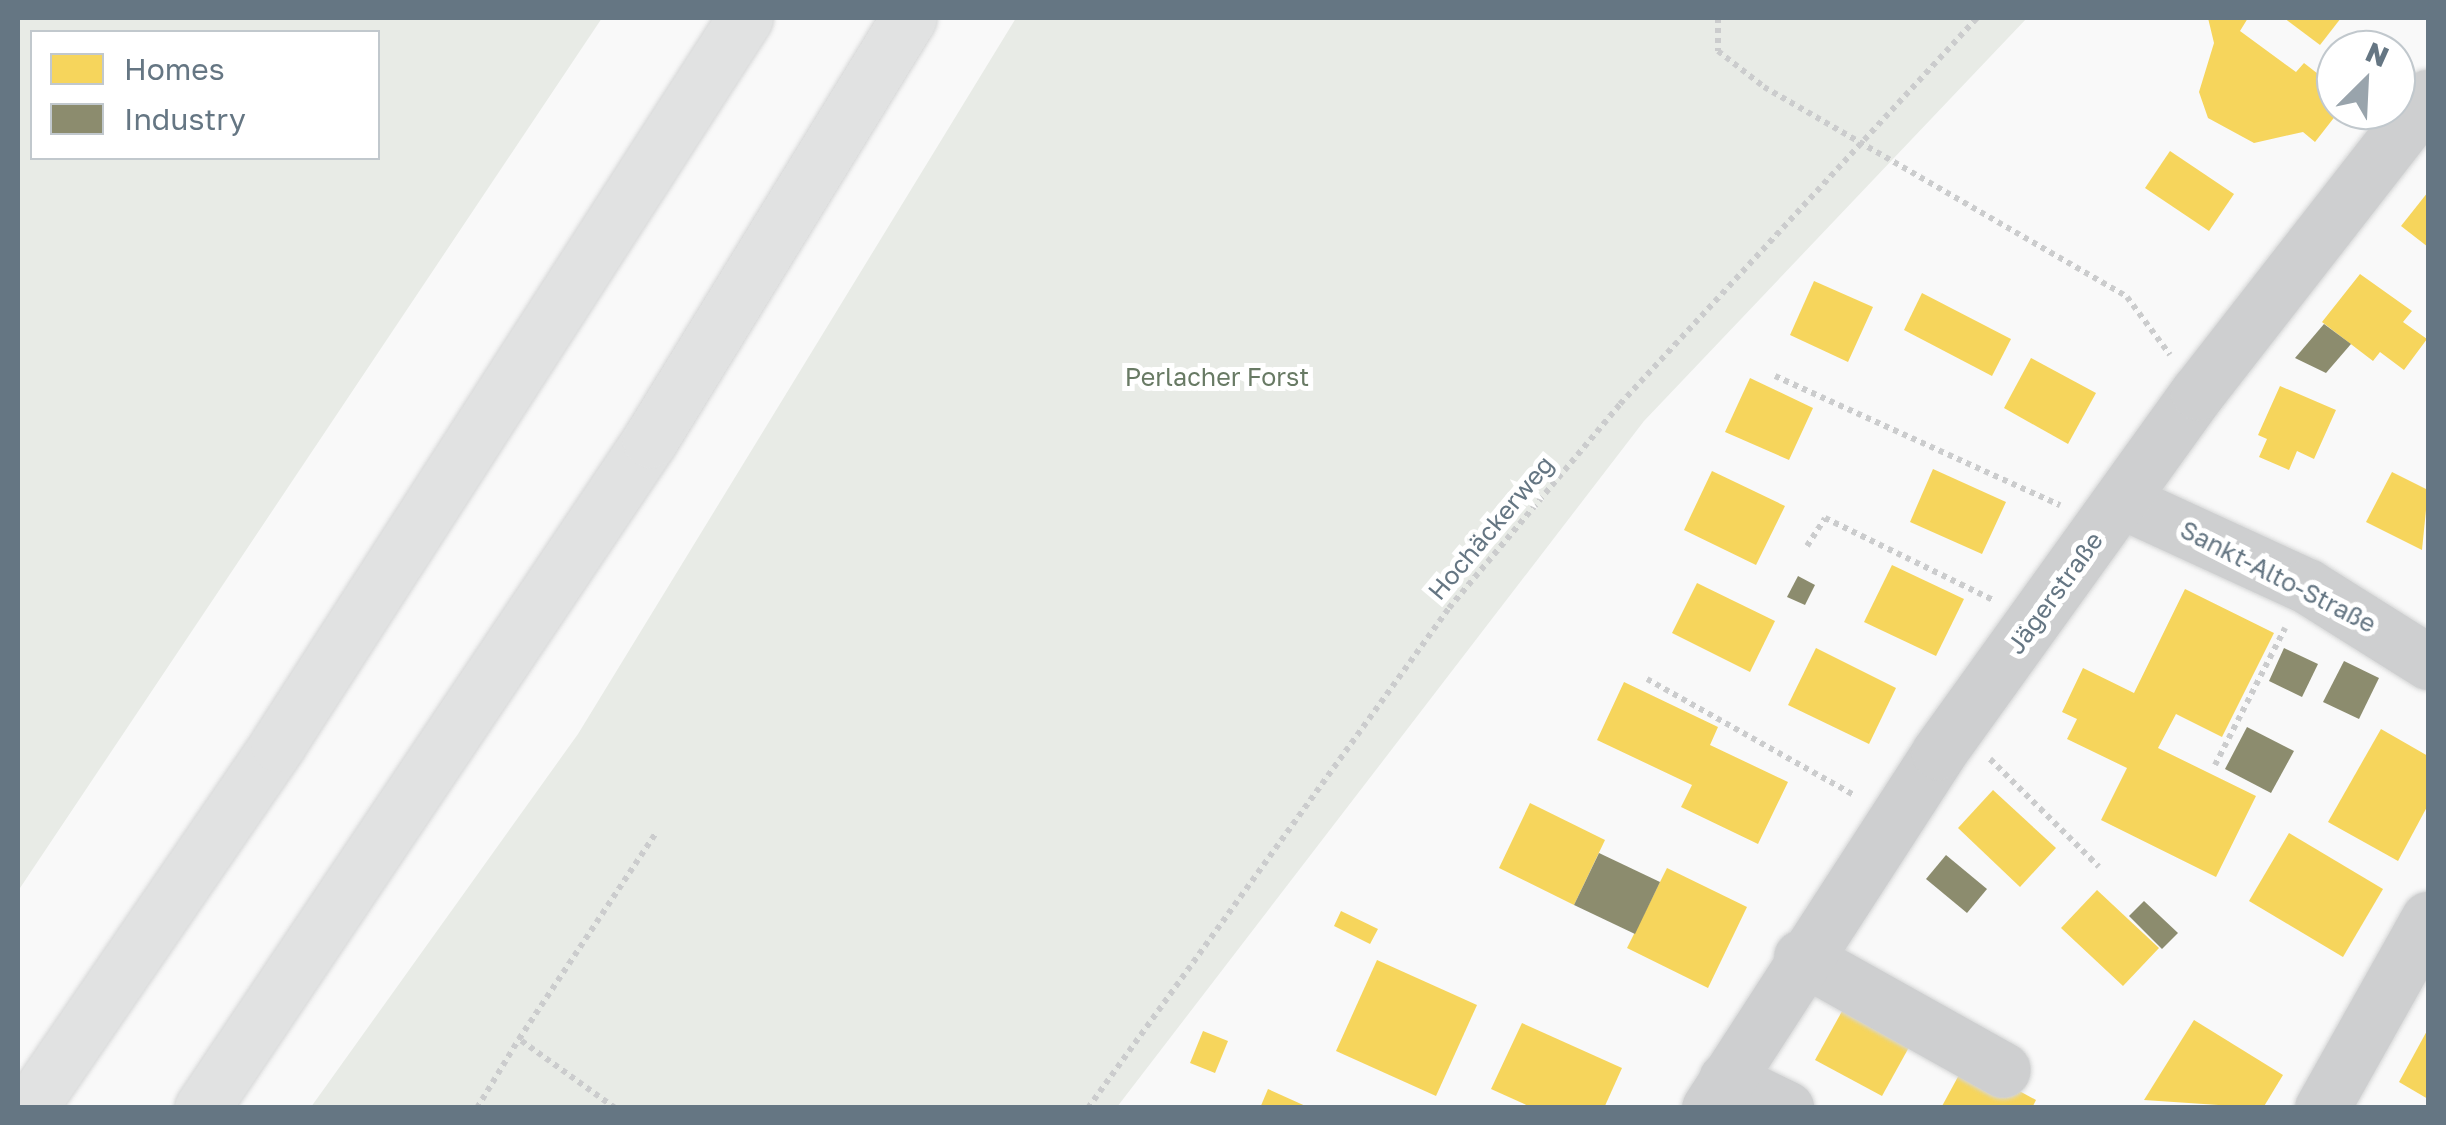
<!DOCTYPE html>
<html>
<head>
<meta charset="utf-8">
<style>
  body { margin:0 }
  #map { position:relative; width:2446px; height:1125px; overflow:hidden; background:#f9f9f9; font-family:"Golos Text",sans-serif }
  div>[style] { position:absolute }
  .green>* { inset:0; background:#e8ebe6 }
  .homes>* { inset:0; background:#f6d55c }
  .industry>* { inset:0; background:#8c8c6e }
  .path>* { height:6px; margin-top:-3px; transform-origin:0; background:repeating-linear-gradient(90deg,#cbcccd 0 5px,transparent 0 10px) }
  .roads { filter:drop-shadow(0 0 2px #d5d6d6) drop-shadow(0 0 2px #d5d6d6) }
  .minor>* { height:55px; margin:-27.5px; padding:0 27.5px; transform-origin:27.5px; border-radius:27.5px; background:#cecfd0 }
  .highway>* { height:55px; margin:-27.5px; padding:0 27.5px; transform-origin:27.5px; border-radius:27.5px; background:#e1e2e2 }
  span { translate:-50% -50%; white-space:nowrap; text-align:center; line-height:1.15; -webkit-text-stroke:10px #fff; paint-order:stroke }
  .park-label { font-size:25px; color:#687a64 }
  .street-label { font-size:25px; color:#657683 }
  .frame { position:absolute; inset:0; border:20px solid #657683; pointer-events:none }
  .legend { position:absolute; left:30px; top:30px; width:350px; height:130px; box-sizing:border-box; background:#fff; border:2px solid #c1c8cd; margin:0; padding:12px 18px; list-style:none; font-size:30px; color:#657683 }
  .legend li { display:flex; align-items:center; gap:20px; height:50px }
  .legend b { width:50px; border:2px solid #c1c8cd }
  .north { position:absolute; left:2316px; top:30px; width:100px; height:100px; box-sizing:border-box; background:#fff; border:2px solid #c1c8cd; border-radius:50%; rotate:24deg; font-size:28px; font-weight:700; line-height:40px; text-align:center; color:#657683 }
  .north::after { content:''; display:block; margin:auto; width:35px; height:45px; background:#99a4ac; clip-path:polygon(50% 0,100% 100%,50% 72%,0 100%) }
</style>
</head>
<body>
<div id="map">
  <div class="green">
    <div style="clip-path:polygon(evenodd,18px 18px,602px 18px,18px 891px,18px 18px,32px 32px,378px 32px,378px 158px,32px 158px,32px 32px)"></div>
    <div style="clip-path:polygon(1016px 18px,2027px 18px,1644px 421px,1117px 1107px,311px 1107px,578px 734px)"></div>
  </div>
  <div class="homes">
    <div style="clip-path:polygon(2208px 18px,2248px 18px,2240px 31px,2296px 72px,2304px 63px,2336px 88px,2340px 110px,2315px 142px,2303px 132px,2254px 143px,2208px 118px,2199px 92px,2214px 43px)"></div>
    <div style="clip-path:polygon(2284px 18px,2341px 18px,2320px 45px)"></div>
    <div style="clip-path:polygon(2170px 151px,2234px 194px,2209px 231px,2145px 188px)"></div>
    <div style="clip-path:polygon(2428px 192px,2428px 247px,2401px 226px)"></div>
    <div style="clip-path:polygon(2360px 274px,2412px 311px,2403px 322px,2427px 339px,2404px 370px,2380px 352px,2373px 361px,2322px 322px)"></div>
    <div style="clip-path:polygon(1814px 281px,1873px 307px,1848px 362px,1790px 335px)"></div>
    <div style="clip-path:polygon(1922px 293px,2011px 339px,1992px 376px,1904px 330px)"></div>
    <div style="clip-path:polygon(2031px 358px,2096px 393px,2068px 444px,2004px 408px)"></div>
    <div style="clip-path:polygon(1750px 378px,1813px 408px,1789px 460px,1725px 432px)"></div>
    <div style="clip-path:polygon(2280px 386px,2336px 410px,2314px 459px,2297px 451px,2289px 470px,2259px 457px,2267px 439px,2258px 435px)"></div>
    <div style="clip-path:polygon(1933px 469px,2006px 502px,1982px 554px,1910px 522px)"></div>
    <div style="clip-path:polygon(1712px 471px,1785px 506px,1756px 565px,1684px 530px)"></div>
    <div style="clip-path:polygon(2392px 472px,2428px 490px,2422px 550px,2366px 522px)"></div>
    <div style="clip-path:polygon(1892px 565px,1964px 599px,1936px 656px,1864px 622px)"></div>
    <div style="clip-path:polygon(1697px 583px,1775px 621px,1750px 672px,1672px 633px)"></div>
    <div style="clip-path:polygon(2185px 589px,2274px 633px,2222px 737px,2176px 714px,2158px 748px,2256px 796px,2216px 877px,2101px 820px,2127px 768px,2067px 739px,2077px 719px,2062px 712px,2083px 668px,2134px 693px)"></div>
    <div style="clip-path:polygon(1816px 648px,1896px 688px,1869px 744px,1788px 705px)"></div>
    <div style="clip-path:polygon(1624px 682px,1718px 727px,1710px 745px,1788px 782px,1758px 844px,1681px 807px,1692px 785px,1597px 740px)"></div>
    <div style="clip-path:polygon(2381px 729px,2428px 756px,2428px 805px,2398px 861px,2328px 822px)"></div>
    <div style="clip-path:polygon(1993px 790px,2056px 848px,2020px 887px,1958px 828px)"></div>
    <div style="clip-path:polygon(1530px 803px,1605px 840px,1574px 905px,1499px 868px)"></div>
    <div style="clip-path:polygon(2289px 833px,2383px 889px,2343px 957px,2249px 901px)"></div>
    <div style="clip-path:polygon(1667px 868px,1747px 907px,1708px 988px,1627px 948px)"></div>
    <div style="clip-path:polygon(2097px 890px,2159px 948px,2123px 986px,2061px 928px)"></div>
    <div style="clip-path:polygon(1341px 911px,1378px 929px,1370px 944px,1334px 926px)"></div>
    <div style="clip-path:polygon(1377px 960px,1477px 1005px,1436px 1096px,1336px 1051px)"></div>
    <div style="clip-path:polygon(1851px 995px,1918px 1031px,1882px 1096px,1815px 1060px)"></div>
    <div style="clip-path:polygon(2194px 1020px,2283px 1075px,2263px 1108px,2144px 1100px)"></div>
    <div style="clip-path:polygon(1522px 1023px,1622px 1068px,1604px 1108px,1533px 1108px,1491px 1089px)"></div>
    <div style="clip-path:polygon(2428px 1029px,2428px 1099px,2399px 1082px)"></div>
    <div style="clip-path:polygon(1203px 1031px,1228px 1041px,1215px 1073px,1190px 1063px)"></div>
    <div style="clip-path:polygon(1966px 1062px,2036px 1100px,2032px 1108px,1941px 1108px)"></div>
    <div style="clip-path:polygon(1268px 1089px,1310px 1108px,1260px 1108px)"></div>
  </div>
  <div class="industry">
    <div style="clip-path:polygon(2324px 324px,2351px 344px,2326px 373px,2295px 358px)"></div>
    <div style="clip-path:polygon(1798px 576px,1815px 585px,1805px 605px,1787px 597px)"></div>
    <div style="clip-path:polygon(2284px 648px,2318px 664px,2302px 697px,2269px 681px)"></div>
    <div style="clip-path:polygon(2344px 661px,2379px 678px,2359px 719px,2323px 702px)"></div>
    <div style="clip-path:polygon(2247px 727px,2294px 751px,2271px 793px,2225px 769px)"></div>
    <div style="clip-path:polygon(1599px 853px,1660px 882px,1635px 934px,1574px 905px)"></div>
    <div style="clip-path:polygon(1946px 855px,1987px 889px,1967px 913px,1926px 879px)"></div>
    <div style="clip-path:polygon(2144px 901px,2178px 933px,2162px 949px,2129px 916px)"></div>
  </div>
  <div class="path">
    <div style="left:1718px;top:18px;width:33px;rotate:90deg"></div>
    <div style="left:1718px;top:51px;width:58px;rotate:38deg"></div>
    <div style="left:1764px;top:87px;width:419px;rotate:30deg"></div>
    <div style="left:2127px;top:297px;width:72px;rotate:53.4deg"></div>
    <div style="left:1775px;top:376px;width:313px;rotate:24.4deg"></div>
    <div style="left:1807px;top:546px;width:33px;rotate:-57deg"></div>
    <div style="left:1825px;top:518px;width:187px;rotate:26deg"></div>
    <div style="left:1647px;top:679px;width:237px;rotate:29.3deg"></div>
    <div style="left:1990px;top:759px;width:153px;rotate:44.7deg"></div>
    <div style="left:2215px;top:765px;width:154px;rotate:-62.9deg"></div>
    <div style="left:477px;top:1108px;width:81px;rotate:-58.7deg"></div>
    <div style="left:615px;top:1108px;width:118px;rotate:-144.3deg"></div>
    <div style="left:519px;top:1039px;width:246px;rotate:-56.4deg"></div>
    <div style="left:1088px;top:1108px;width:617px;rotate:-54.17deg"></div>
    <div style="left:1449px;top:608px;width:266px;rotate:-50deg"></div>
    <div style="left:1620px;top:404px;width:526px;rotate:-47.24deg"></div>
  </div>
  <div class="roads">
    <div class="minor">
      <div style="left:2122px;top:501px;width:204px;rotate:24.7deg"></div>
      <div style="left:2307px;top:586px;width:143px;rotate:32.1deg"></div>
      <div style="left:1801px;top:957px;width:231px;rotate:29.2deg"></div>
      <div style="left:1726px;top:1079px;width:67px;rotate:25.8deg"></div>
      <div style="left:1709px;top:1108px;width:424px;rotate:-57.1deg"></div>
      <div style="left:1939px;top:752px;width:443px;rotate:-54.3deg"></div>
      <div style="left:2198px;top:392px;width:374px;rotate:-52.1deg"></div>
      <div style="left:2322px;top:1108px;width:217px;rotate:-60.7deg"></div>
    </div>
    <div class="highway">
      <div style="left:29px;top:1108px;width:441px;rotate:-55.6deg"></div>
      <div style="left:278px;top:744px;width:863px;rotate:-57.25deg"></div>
      <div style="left:202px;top:1108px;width:804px;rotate:-56.15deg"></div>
      <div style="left:650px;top:440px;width:495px;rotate:-58.5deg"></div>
    </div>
  </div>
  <div class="park-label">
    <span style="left:1217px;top:377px">Perlacher Forst</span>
  </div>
  <div class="street-label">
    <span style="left:1491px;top:528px;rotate:-50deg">Hochäckerweg</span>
    <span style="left:2278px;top:577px;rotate:27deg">Sankt-Alto-Straße</span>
    <span style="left:2055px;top:593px;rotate:-54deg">Jägerstraße</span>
  </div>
  <div class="frame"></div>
  <ul class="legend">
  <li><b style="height:28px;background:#f6d55c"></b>Homes</li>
  <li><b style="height:28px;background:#8c8c6e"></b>Industry</li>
  </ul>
  <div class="north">N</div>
</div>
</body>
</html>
